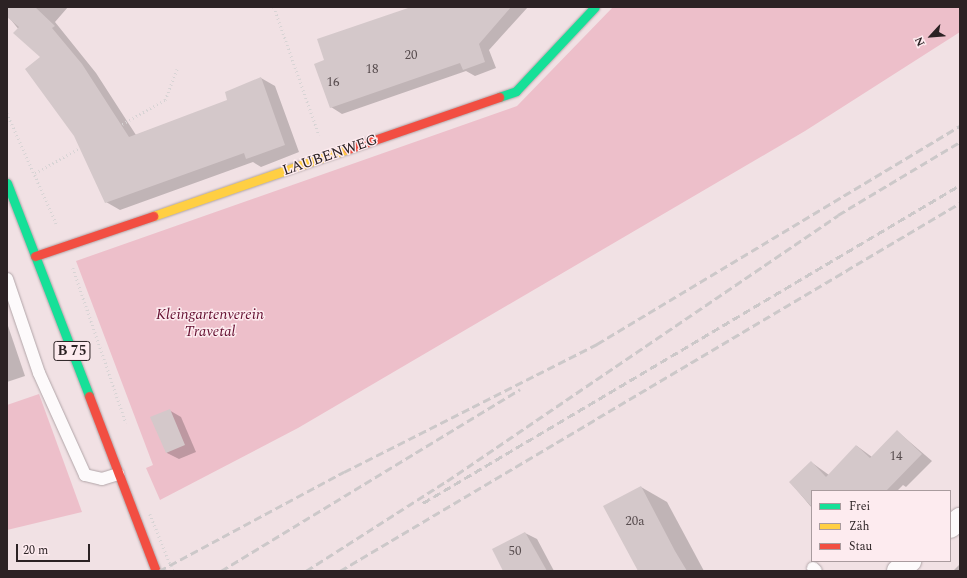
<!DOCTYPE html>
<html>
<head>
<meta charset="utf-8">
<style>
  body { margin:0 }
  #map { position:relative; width:967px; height:578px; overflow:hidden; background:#f1e1e4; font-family:Spectral,serif }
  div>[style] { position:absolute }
  .green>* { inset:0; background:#edbfca }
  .shadow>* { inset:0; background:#0003 }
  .building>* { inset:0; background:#d4c8ca }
  .path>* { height:2.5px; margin-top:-1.25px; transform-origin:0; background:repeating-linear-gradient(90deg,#d8d4d5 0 1px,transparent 0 4px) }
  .roads { filter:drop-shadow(0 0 1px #b1a5a8) drop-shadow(0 0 1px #b1a5a8) }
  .lane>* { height:12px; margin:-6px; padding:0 6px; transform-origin:6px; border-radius:6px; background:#fdfafb }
  .street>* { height:22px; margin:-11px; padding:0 11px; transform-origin:11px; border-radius:11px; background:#fdfafb }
  .fast>* { height:9px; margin:-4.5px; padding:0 4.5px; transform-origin:4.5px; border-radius:4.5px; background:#16e098 }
  .slow>* { height:9px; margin:-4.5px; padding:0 4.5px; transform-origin:4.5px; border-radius:4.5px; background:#ffcf43 }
  .jam>* { height:9px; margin:-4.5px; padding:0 4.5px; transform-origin:4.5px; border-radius:4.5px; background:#f24e42 }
  .rail>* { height:3px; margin-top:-1.5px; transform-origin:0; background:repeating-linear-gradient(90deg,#ccc8c9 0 8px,transparent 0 12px) }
  .path-bridge>* { height:2.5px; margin-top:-1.25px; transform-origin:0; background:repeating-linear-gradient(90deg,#d8d4d5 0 1px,transparent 0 4px) }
  span { translate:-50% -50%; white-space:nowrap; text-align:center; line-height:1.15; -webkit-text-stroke:3px #fdebef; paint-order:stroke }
  .number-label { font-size:13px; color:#584d4f }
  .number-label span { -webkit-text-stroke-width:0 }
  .shield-label span { padding:1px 3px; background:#fdebef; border:1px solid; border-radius:3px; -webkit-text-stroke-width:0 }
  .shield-label { font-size:14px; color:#2c2224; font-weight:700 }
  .street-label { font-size:15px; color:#2c2224 }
  .park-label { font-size:15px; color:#640f30; font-style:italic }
  .frame { position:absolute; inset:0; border:8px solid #2c2224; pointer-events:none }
  .legend { position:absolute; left:811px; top:490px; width:140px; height:72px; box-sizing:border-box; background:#fdebef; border:1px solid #a99b9e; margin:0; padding:5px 7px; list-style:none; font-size:12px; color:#2c2224 }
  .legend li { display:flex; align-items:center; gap:8px; height:20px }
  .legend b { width:20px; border:1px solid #a99b9e }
  .north { position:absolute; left:911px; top:16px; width:40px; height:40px; -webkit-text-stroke:3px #fdebef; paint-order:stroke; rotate:244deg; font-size:11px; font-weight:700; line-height:16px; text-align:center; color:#2c2224 }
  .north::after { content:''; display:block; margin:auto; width:14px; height:18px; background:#2c2224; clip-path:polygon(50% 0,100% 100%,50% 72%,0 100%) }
  .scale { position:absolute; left:16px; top:544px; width:74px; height:18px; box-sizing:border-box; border:2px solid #2c2224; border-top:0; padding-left:5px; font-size:12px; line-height:14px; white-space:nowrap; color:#2c2224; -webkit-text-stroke:3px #fdebef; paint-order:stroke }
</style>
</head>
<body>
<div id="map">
  <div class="green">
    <div style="clip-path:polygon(613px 7px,960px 7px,960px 32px,805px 131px,298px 428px,160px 500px,146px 468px,153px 465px,76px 261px,517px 106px)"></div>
    <div style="clip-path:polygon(39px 394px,82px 512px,7px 530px,7px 405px)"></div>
  </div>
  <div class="shadow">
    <div style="clip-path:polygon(7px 7px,68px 7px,55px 22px,96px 73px,136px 135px,228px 101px,261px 78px,275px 86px,299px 152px,261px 167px,253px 162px,120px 210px,106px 202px,41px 57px,7px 15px)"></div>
    <div style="clip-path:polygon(414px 7px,528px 7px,489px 50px,496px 68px,475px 76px,466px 71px,342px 114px,331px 107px,326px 61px)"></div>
    <div style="clip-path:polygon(7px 323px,25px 376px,7px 382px)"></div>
    <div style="clip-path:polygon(169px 410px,181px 417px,196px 452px,179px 459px,167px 453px,152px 418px)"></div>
    <div style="clip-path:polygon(897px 431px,932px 461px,906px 487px,903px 485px,897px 491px,812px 491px,812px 508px,790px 482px,811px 462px,829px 475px,857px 446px,872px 457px)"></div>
    <div style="clip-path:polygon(641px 487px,667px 502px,704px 571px,639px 571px)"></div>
    <div style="clip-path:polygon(525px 533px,537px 539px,554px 571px,505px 571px,493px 550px)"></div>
    <div style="clip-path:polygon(960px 564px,960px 571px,953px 571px)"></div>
  </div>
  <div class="building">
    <div style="clip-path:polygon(7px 7px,35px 7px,55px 26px,52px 28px,82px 64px,129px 137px,227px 100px,225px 92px,261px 77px,285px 145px,246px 159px,244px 153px,105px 203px,74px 136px,25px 69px,40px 57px,13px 33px,19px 27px,7px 17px)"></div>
    <div style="clip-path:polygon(411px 7px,511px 7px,479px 44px,485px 62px,463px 70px,460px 63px,330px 108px,314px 64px,324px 60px,317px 39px)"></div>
    <div style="clip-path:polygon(170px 409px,185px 445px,166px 453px,150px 417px)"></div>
    <div style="clip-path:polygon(897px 430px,922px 454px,886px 491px,812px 491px,812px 507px,789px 482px,811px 461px,826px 477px,856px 445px,870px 458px)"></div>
    <div style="clip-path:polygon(641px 486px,675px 551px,687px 571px,638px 571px,603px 506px)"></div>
    <div style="clip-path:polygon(525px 532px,547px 571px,503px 571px,492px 549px)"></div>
  </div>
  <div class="path">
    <div style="left:274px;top:7px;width:136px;rotate:70.6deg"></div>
    <div style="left:7px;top:113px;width:123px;rotate:65.9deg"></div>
    <div style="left:122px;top:124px;width:49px;rotate:-29.2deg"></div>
    <div style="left:165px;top:100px;width:33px;rotate:-69deg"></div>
    <div style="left:35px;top:173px;width:51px;rotate:-29.1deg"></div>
    <div style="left:73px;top:268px;width:164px;rotate:71.1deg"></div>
  </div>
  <div class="roads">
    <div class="lane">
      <div style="left:7px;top:279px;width:99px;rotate:71.2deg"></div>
      <div style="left:39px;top:373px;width:112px;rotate:65.7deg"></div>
      <div style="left:85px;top:475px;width:17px;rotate:13deg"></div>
      <div style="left:102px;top:479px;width:17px;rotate:-17deg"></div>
      <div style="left:813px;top:568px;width:4px;rotate:45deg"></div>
    </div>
    <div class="street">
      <div style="left:950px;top:527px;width:13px;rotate:-39deg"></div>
      <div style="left:898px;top:571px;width:16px;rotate:-40deg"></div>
    </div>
    <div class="fast">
      <div style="left:499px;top:97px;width:18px;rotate:-19deg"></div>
      <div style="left:516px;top:91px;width:115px;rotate:-46.8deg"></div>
      <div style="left:7px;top:183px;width:228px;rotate:68.9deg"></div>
    </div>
    <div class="slow">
      <div style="left:153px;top:216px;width:206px;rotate:-19deg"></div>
    </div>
    <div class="jam">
      <div style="left:348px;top:149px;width:160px;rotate:-19deg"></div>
      <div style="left:35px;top:256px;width:125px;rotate:-18.7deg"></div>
      <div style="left:89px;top:396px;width:187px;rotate:69.1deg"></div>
    </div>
  </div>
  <div class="rail">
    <div style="left:423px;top:503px;width:624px;rotate:-30.63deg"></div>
    <div style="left:159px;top:571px;width:210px;rotate:-28.2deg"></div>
    <div style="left:344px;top:472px;width:284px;rotate:-26.8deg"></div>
    <div style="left:597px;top:344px;width:423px;rotate:-31deg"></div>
    <div style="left:221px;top:571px;width:350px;rotate:-31.3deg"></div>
    <div style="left:306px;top:571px;width:167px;rotate:-32.6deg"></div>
    <div style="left:447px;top:481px;width:473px;rotate:-34.2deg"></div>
    <div style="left:838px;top:215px;width:142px;rotate:-30.9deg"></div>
    <div style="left:340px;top:571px;width:721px;rotate:-30.69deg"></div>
  </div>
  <div class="path-bridge">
    <div style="left:150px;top:514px;width:61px;rotate:68deg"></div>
  </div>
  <div class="number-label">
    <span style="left:411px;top:55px">20</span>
    <span style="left:372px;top:69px">18</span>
    <span style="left:333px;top:82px">16</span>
    <span style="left:896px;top:456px">14</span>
    <span style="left:635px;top:521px">20a</span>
    <span style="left:515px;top:551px">50</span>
  </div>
  <div class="shield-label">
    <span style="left:72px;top:351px">B 75</span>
  </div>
  <div class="street-label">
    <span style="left:330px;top:155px;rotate:-19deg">LAUBENWEG</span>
  </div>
  <div class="park-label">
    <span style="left:210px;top:323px">Kleingartenverein<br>Travetal</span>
  </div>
  <div class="frame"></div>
  <ul class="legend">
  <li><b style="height:5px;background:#16e098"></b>Frei</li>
  <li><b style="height:5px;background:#ffcf43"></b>Zäh</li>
  <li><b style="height:5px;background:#f24e42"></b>Stau</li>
  </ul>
  <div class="north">N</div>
  <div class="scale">20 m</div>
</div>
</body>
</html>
